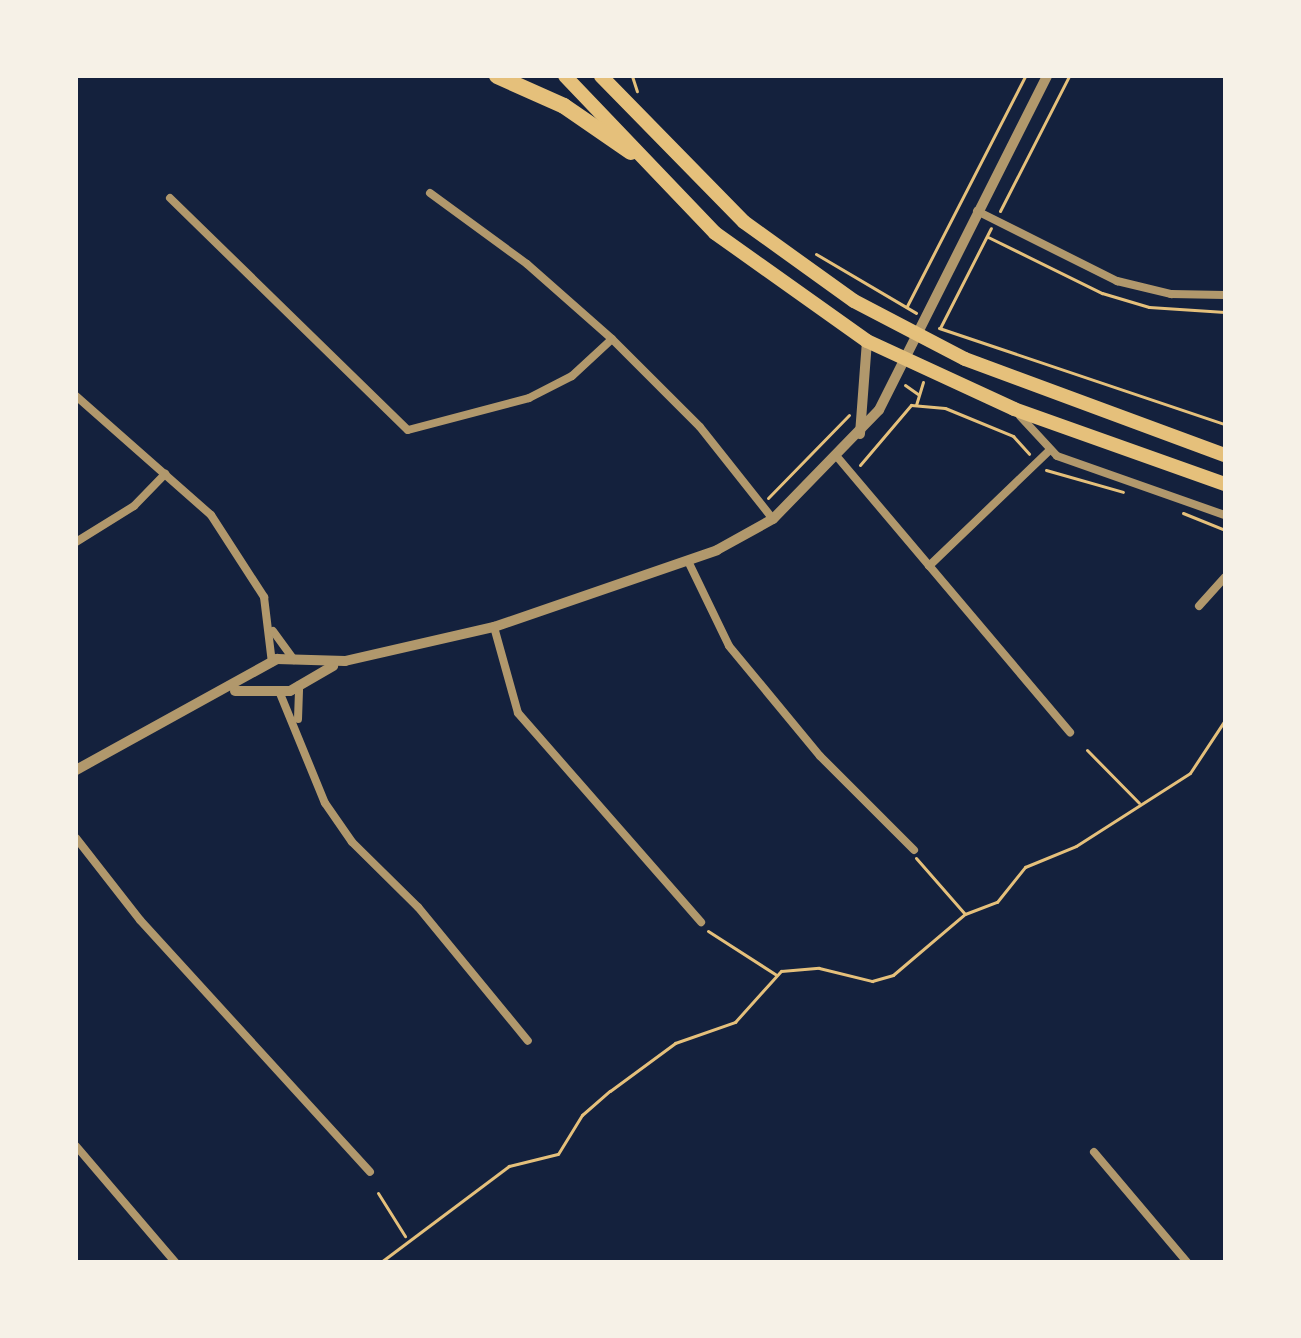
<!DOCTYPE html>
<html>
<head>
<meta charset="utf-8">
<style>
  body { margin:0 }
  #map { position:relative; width:1301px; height:1338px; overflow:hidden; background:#14213d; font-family:Ubuntu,sans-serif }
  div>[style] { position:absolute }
  .path>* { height:3px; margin:-1.5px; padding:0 1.5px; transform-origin:1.5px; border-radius:1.5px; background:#e5c07b }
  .minor>* { height:8px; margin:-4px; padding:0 4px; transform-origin:4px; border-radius:4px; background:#b1986c }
  .tertiary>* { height:10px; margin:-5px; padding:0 5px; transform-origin:5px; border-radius:5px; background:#b1986c }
  .primary>* { height:14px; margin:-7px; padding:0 7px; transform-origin:7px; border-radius:7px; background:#e5c07b }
  .motorway>* { height:16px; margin:-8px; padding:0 8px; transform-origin:8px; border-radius:8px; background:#e5c07b }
  span { translate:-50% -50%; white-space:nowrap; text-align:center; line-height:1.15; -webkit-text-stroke:6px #f6f1e7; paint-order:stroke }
  .frame { position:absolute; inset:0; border:78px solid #f6f1e7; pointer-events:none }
</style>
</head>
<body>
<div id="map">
  <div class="path">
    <div style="left:632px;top:76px;width:16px;rotate:72deg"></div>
    <div style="left:1000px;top:211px;width:152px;rotate:-62.9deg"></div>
    <div style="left:988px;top:237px;width:127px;rotate:26.2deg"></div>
    <div style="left:1102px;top:293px;width:49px;rotate:16.6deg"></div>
    <div style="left:1149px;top:307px;width:76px;rotate:3.8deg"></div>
    <div style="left:816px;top:254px;width:116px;rotate:30.5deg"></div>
    <div style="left:907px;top:306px;width:259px;rotate:-62.8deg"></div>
    <div style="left:939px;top:328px;width:302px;rotate:18.6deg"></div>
    <div style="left:940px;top:328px;width:112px;rotate:-63deg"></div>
    <div style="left:905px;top:385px;width:16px;rotate:35deg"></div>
    <div style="left:916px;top:405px;width:24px;rotate:-73deg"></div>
    <div style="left:860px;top:465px;width:79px;rotate:-49.6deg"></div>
    <div style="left:911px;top:405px;width:34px;rotate:5deg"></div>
    <div style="left:945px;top:408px;width:74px;rotate:22.4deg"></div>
    <div style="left:1013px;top:436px;width:24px;rotate:48deg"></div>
    <div style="left:1046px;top:470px;width:80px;rotate:15.9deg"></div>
    <div style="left:768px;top:498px;width:116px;rotate:-45.7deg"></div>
    <div style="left:1183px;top:513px;width:45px;rotate:22deg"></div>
    <div style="left:1087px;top:750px;width:74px;rotate:45.5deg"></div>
    <div style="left:916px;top:858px;width:74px;rotate:48.8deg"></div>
    <div style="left:708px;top:931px;width:80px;rotate:32.7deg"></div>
    <div style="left:378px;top:1193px;width:51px;rotate:57.9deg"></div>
    <div style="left:381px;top:1262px;width:160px;rotate:-36.9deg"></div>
    <div style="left:509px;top:1166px;width:50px;rotate:-13.8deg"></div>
    <div style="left:558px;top:1154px;width:46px;rotate:-58.4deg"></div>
    <div style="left:582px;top:1115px;width:37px;rotate:-41deg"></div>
    <div style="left:610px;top:1091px;width:81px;rotate:-36.4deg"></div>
    <div style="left:675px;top:1043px;width:64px;rotate:-19.3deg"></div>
    <div style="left:735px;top:1022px;width:69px;rotate:-48deg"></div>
    <div style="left:781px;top:971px;width:38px;rotate:-5deg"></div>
    <div style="left:819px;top:968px;width:55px;rotate:13.8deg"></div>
    <div style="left:872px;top:981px;width:22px;rotate:-16deg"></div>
    <div style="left:893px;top:975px;width:94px;rotate:-40.3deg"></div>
    <div style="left:965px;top:914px;width:34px;rotate:-21deg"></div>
    <div style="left:997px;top:902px;width:45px;rotate:-51.3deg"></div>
    <div style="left:1025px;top:867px;width:55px;rotate:-22.4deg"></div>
    <div style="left:1076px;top:846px;width:135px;rotate:-32.6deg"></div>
    <div style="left:1190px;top:773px;width:64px;rotate:-56.6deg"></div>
  </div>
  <div class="minor">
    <div style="left:430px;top:193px;width:120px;rotate:36.2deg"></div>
    <div style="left:527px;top:264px;width:113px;rotate:41.4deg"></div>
    <div style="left:612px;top:339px;width:124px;rotate:45deg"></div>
    <div style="left:700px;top:427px;width:117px;rotate:51.6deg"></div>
    <div style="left:170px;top:198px;width:332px;rotate:44.3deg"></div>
    <div style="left:408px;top:430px;width:125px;rotate:-14.8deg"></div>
    <div style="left:529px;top:398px;width:48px;rotate:-27.1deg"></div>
    <div style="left:572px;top:376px;width:54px;rotate:-42.8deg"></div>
    <div style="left:977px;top:211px;width:157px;rotate:26.6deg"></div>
    <div style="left:1117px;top:281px;width:56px;rotate:13.5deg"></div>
    <div style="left:1171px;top:294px;width:54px;rotate:1.1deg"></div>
    <div style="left:76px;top:396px;width:180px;rotate:41.4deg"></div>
    <div style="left:211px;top:515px;width:98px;rotate:57.1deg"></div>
    <div style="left:264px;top:597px;width:66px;rotate:83.1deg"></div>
    <div style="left:1020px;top:416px;width:54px;rotate:47.2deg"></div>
    <div style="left:1057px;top:456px;width:178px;rotate:19.4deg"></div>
    <div style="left:839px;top:459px;width:358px;rotate:49.8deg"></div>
    <div style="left:76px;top:542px;width:68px;rotate:-31.8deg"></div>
    <div style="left:134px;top:506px;width:45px;rotate:-45.9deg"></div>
    <div style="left:688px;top:561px;width:94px;rotate:64.2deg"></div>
    <div style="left:729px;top:646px;width:143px;rotate:50.4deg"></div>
    <div style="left:820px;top:756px;width:133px;rotate:45deg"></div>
    <div style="left:929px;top:566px;width:168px;rotate:-43.8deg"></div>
    <div style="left:1199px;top:606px;width:39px;rotate:-48deg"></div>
    <div style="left:494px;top:627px;width:89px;rotate:74.4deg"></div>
    <div style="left:518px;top:713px;width:278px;rotate:48.8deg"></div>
    <div style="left:273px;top:631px;width:36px;rotate:54deg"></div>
    <div style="left:279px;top:691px;width:121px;rotate:67.7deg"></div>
    <div style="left:325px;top:803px;width:47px;rotate:55.3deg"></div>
    <div style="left:352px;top:842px;width:93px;rotate:44.6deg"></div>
    <div style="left:418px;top:907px;width:173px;rotate:50.6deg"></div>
    <div style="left:298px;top:719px;width:34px;rotate:-88deg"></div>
    <div style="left:76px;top:838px;width:104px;rotate:52deg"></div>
    <div style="left:140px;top:920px;width:341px;rotate:47.6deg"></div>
    <div style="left:76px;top:1146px;width:153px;rotate:49.5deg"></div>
    <div style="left:1094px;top:1152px;width:144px;rotate:49.8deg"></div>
  </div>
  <div class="tertiary">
    <div style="left:860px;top:434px;width:93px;rotate:-85.7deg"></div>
    <div style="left:235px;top:691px;width:55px"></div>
    <div style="left:290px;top:691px;width:50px;rotate:-30.2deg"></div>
    <div style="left:76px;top:770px;width:230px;rotate:-28.9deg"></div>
    <div style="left:277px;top:659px;width:68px;rotate:1.7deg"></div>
    <div style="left:345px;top:661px;width:153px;rotate:-12.9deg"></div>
    <div style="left:494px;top:627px;width:236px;rotate:-19deg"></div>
    <div style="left:717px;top:550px;width:64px;rotate:-29deg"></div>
    <div style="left:773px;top:519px;width:152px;rotate:-45.8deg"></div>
    <div style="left:879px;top:410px;width:374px;rotate:-63.3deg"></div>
  </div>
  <div class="primary">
    <div style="left:565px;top:76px;width:217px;rotate:46.3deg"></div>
    <div style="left:715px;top:233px;width:186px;rotate:35.4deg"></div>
    <div style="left:867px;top:341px;width:162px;rotate:24.8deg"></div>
    <div style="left:1014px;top:409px;width:224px;rotate:19.6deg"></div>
    <div style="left:601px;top:76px;width:204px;rotate:45.6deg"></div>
    <div style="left:744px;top:222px;width:135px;rotate:35.7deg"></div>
    <div style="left:854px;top:301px;width:125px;rotate:27.6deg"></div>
    <div style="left:965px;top:359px;width:277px;rotate:20.3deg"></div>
  </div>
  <div class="motorway">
    <div style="left:497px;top:76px;width:73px;rotate:24.1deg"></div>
    <div style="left:564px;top:106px;width:81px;rotate:34.5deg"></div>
  </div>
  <div class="frame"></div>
</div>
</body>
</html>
